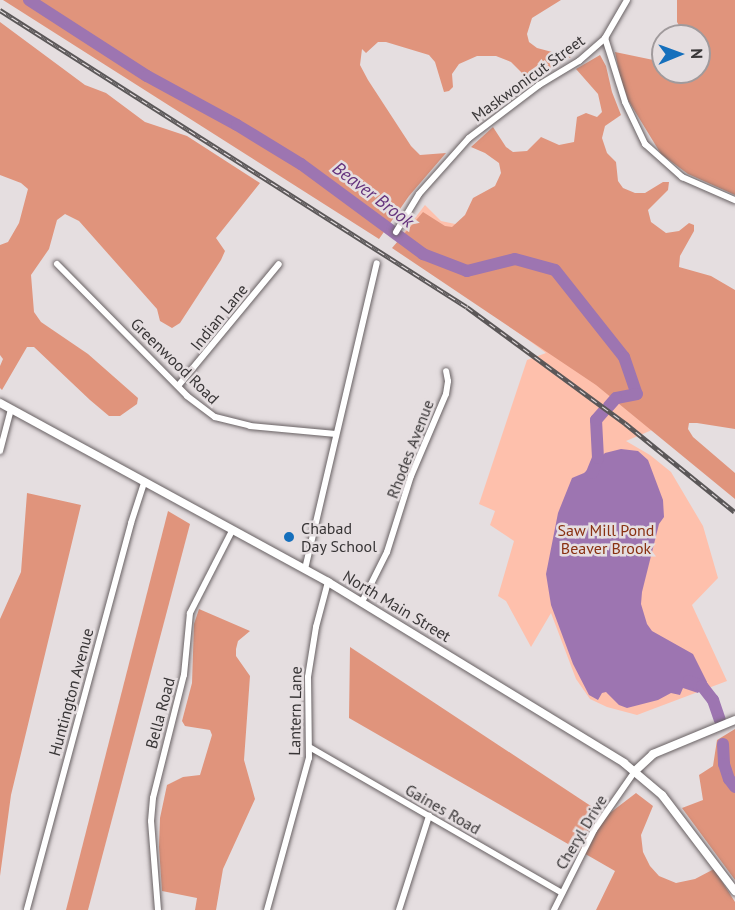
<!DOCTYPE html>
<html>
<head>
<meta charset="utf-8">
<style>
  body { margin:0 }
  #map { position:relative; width:735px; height:910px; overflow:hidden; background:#e5dee0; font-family:"PT Sans",sans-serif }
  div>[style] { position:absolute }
  .green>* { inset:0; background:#fec0ac }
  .forest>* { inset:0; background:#e0947c }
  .water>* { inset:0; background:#9d75b1 }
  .river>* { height:12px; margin:-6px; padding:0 6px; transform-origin:6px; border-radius:6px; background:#9d75b1 }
  .roads { filter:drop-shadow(0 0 2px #686163) drop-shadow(0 0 2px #686163) }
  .minor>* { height:6px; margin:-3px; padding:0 3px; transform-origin:3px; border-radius:3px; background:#fff }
  .tertiary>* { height:8px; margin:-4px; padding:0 4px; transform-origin:4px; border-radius:4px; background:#fff }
  .secondary>* { height:8px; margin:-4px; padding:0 4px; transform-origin:4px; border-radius:4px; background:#fff }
  .rail>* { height:4.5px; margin-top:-2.25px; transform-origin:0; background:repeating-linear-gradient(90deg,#e5dee0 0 7px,#5b5758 0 14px); box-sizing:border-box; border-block:2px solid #5b5758 }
  .dots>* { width:16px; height:16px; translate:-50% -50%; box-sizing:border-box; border:3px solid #e5dee0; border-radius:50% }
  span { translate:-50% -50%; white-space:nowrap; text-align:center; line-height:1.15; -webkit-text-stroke:5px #e5dee0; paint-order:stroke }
  .street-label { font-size:16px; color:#383536 }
  .poi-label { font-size:16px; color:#383536 }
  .left { translate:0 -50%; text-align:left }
  .park-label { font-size:16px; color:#893112 }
  .water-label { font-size:18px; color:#65337d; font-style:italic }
  .north { position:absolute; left:651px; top:24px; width:60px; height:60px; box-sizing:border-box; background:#e5dee0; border:2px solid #a09a9c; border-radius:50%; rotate:89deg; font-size:16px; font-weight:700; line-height:24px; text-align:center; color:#383536 }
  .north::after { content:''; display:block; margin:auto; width:21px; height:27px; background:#156fbc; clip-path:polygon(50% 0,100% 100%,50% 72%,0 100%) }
</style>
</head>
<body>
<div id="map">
  <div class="green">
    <div style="clip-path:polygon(425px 205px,441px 221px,569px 248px,652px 430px,626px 441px,650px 455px,671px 472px,703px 526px,718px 578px,692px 605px,727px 681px,637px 715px,607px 707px,590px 699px,576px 679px,551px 613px,531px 647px,506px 601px,498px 596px,514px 541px,490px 525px,495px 511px,479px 504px,527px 360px,546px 353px,421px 261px,402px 235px)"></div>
  </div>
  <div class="forest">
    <div style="clip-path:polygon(3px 0,561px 0,532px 18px,527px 34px,529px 42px,537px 48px,571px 57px,530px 81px,511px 62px,496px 56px,477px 56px,459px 64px,452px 74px,453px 87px,449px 91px,444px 92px,435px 62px,429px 55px,386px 42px,378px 42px,366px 53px,362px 49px,360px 65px,368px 80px,411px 146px,420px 155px,446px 153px,409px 196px,379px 239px)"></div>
    <div style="clip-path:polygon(677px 0,735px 0,735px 195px,688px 174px,661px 154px,628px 100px,620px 76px,615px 52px,663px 62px,663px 72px,699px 72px,699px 36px,687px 36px,681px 29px,677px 22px)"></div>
    <div style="clip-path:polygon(0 22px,85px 85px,106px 93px,145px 122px,187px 136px,260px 183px,216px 238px,225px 251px,221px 260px,180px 323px,172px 328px,160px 321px,157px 309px,79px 221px,65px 214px,57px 220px,49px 249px,31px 275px,34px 312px,41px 322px,88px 354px,138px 398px,137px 404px,120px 416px,109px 416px,90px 400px,34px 347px,27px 347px,2px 390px,0 388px,0 366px,3px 359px,0 355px,0 245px,8px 242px,19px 223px,28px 189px,21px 183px,0 175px)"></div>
    <div style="clip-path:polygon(600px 55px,606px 66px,612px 92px,621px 115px,605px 126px,602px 138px,607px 153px,616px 162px,618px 181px,623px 188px,635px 193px,645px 193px,663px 182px,669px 182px,668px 190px,648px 210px,651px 222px,666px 233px,679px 231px,689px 223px,694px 225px,694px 231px,680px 256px,679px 267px,711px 276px,735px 290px,735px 429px,697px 423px,689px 423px,688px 429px,693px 437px,735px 473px,735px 499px,596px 385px,392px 248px,423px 212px,445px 226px,452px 227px,465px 215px,473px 198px,495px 186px,501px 173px,499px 163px,485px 153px,471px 147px,493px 127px,506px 147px,513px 152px,527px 151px,541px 137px,559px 145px,574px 142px,577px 117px,586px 113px,597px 117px,602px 112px,598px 94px,576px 69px)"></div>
    <div style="clip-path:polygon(27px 493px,81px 505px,11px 795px,0 876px,0 619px,21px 572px)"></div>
    <div style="clip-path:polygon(168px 511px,190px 524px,88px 910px,66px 910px)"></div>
    <div style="clip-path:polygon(199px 609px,250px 631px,238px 641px,236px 649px,236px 656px,250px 676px,244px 760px,255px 799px,223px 869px,216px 910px,195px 910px,197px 898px,162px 891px,159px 847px,160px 818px,167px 785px,183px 777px,200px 775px,212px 735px,210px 730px,185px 726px,182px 721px,192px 683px,194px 624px)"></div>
    <div style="clip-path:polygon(350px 647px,606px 816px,636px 793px,653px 806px,641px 835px,643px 852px,650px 866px,659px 876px,676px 883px,695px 879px,714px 869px,735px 902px,735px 910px,596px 910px,615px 871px,349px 718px)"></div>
    <div style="clip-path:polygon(735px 729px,735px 880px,682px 808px,703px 800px,699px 775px,713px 766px,717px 740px)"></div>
  </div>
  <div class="water">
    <div style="clip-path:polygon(621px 449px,638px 451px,648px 460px,663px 500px,664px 517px,659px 524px,642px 592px,641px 604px,647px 624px,652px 631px,693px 654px,707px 682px,698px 693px,683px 688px,680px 695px,671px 693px,658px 700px,627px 708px,619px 705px,606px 692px,602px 693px,598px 700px,589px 695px,573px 664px,551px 605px,546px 574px,558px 513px,572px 478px,584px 473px,605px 453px)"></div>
  </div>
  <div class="river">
    <div style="left:29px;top:0;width:140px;rotate:32.8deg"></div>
    <div style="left:147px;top:76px;width:102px;rotate:28.6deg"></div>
    <div style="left:237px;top:125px;width:75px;rotate:31.4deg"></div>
    <div style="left:301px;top:164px;width:152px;rotate:36.4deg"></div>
    <div style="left:423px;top:254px;width:47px;rotate:21.1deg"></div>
    <div style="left:467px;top:271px;width:49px;rotate:-14deg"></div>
    <div style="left:515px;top:259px;width:41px;rotate:15.4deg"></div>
    <div style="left:555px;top:270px;width:111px;rotate:51.6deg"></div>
    <div style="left:624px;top:357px;width:39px;rotate:71deg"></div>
    <div style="left:637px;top:394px;width:21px;rotate:169deg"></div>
    <div style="left:616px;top:398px;width:11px;rotate:131deg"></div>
    <div style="left:592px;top:473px;width:16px;rotate:-68deg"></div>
    <div style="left:598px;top:458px;width:38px;rotate:-93deg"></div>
    <div style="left:596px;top:420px;width:11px;rotate:-49deg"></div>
    <div style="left:689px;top:681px;width:14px;rotate:21deg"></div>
    <div style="left:702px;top:686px;width:18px;rotate:52deg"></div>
    <div style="left:713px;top:700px;width:21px;rotate:71deg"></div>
    <div style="left:723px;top:744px;width:20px;rotate:87deg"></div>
    <div style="left:724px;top:764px;width:16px;rotate:72deg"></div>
    <div style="left:729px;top:779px;width:10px;rotate:53deg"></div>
  </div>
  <div class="roads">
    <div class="minor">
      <div style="left:605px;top:38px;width:67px;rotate:72.6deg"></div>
      <div style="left:625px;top:102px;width:47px;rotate:64.5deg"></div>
      <div style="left:645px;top:144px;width:50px;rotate:41.7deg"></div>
      <div style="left:682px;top:177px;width:58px;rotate:23.5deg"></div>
      <div style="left:396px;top:232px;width:44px;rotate:-58.8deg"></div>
      <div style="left:419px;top:194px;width:75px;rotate:-48.2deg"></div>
      <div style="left:469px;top:138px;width:88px;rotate:-37.1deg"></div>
      <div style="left:539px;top:85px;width:47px;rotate:-31deg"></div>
      <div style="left:579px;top:61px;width:35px;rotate:-41deg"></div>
      <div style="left:605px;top:38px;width:44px;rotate:-59.9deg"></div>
      <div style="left:57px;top:264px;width:185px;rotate:45.4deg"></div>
      <div style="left:187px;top:396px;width:35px;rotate:37deg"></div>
      <div style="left:215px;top:417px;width:36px;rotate:14deg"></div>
      <div style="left:250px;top:426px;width:86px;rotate:5.3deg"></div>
      <div style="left:178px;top:386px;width:158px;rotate:-50.4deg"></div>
      <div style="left:0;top:451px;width:43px;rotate:-75.3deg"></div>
      <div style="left:305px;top:569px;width:314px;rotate:-76.8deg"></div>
      <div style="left:362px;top:602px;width:56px;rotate:-63.4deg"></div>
      <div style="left:387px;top:552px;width:80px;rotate:-72.5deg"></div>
      <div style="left:411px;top:476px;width:89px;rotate:-66.9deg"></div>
      <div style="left:446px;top:394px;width:13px;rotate:-81deg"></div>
      <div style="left:448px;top:381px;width:10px;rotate:-101deg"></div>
      <div style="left:311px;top:748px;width:290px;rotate:30deg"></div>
      <div style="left:27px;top:909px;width:400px;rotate:-74.9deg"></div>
      <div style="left:131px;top:523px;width:42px;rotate:-72deg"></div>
      <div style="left:158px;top:910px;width:89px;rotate:-94.5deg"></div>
      <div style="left:151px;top:821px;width:23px;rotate:-85deg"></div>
      <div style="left:153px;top:798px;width:127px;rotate:-75.9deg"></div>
      <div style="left:184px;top:675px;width:62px;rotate:-84.5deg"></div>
      <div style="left:190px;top:613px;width:92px;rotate:-62.9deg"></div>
      <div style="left:267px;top:910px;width:158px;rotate:-74.6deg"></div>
      <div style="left:309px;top:758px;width:81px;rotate:-90.7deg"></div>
      <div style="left:308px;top:677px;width:51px;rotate:-80.9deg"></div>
      <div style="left:316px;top:627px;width:47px;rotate:-75.1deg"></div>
      <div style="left:399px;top:910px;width:99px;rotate:-72.3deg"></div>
      <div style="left:554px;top:910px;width:89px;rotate:-63.4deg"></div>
      <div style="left:594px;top:830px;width:72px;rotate:-55.2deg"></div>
    </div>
    <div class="tertiary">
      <div style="left:635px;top:771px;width:25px;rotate:-43deg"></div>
      <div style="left:653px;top:754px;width:89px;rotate:-22.5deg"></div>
    </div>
    <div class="secondary">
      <div style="left:0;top:403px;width:374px;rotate:28.6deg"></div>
      <div style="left:328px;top:582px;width:347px;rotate:31.4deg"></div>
      <div style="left:624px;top:763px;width:50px;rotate:40.1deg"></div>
      <div style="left:662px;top:795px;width:121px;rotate:52.8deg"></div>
    </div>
  </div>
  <div class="rail">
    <div style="left:0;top:10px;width:553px;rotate:32.46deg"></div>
    <div style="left:467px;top:307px;width:196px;rotate:36.3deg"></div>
    <div style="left:625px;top:423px;width:141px;rotate:39deg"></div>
  </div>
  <div class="dots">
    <div style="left:289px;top:537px;background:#156fbc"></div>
  </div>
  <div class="street-label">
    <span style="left:528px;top:78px;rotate:-36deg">Maskwonicut Street</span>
    <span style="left:219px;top:317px;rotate:-51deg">Indian Lane</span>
    <span style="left:175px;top:361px;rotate:44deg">Greenwood Road</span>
    <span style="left:410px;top:449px;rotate:-69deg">Rhodes Avenue</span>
    <span style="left:397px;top:606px;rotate:31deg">North Main Street</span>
    <span style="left:71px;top:692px;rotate:-75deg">Huntington Avenue</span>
    <span style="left:295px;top:711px;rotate:-89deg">Lantern Lane</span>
    <span style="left:160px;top:713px;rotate:-75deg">Bella Road</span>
    <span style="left:443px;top:809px;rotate:30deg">Gaines Road</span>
    <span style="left:581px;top:832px;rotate:-59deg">Cheryl Drive</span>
  </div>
  <div class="poi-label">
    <span class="left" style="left:301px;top:537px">Chabad<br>Day School</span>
  </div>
  <div class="park-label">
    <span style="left:606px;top:539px">Saw Mill Pond<br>Beaver Brook</span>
  </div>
  <div class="water-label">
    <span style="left:373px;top:195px;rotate:37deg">Beaver Brook</span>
  </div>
  <div class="north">N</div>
</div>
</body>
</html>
